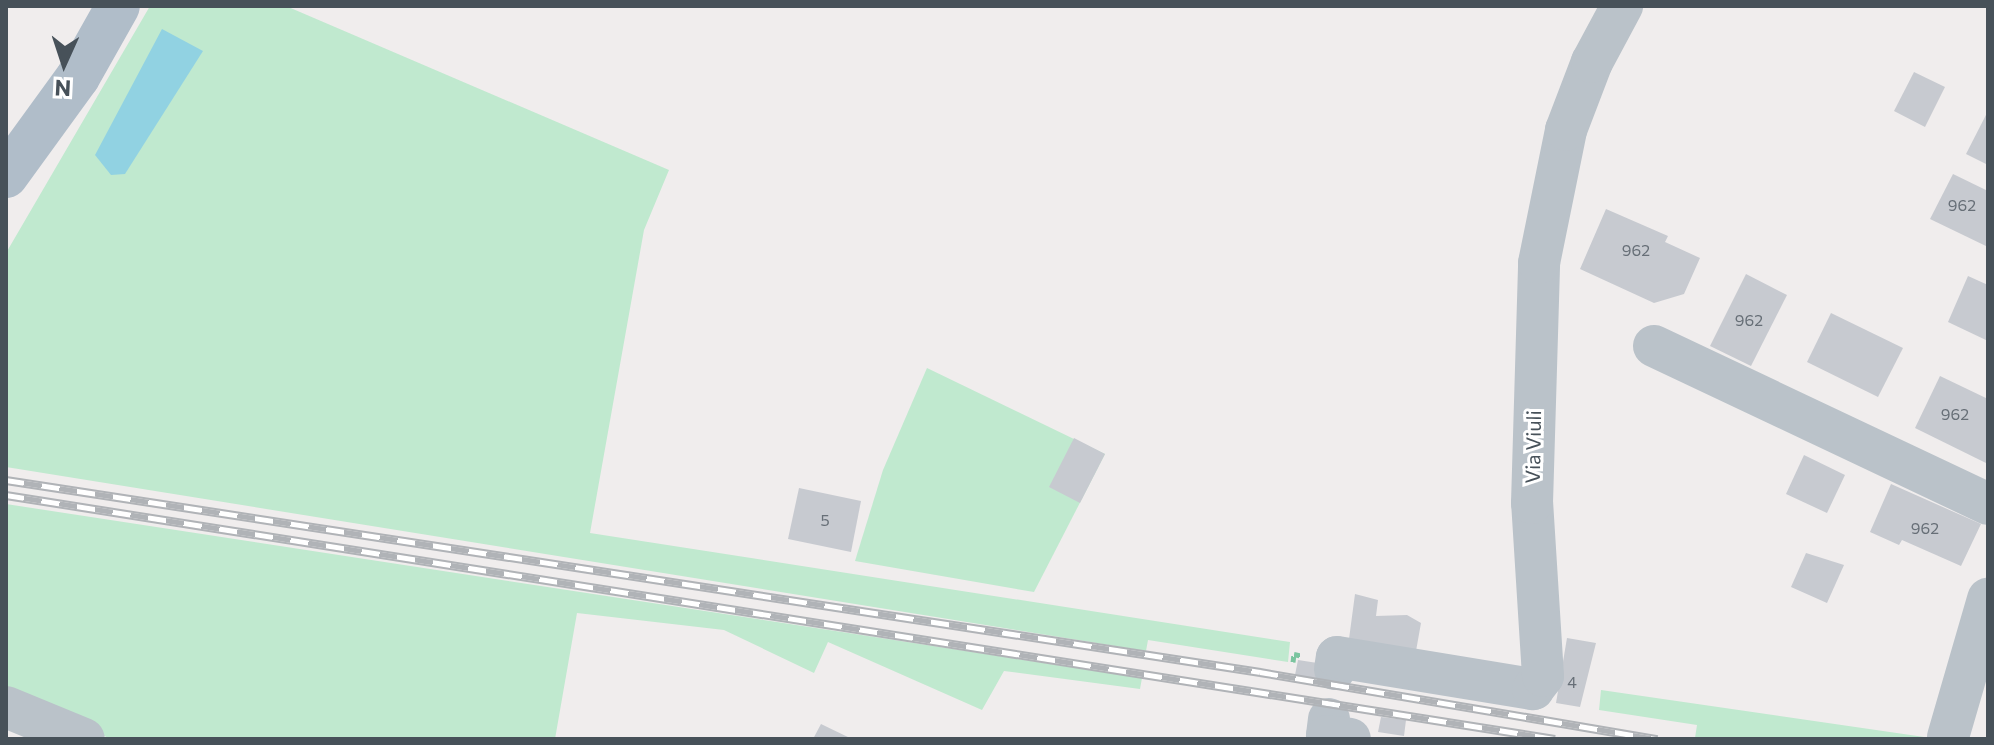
<!DOCTYPE html>
<html>
<head>
<meta charset="utf-8">
<style>
  body { margin:0 }
  #map { position:relative; width:1994px; height:745px; overflow:hidden; background:#f0eded; font-family:Commissioner,sans-serif }
  div>[style] { position:absolute }
  .green>* { inset:0; background:#c0e9cf }
  .water>* { inset:0; background:#91d2e2 }
  .building>* { inset:0; background:#c7cad0 }
  .path>* { height:5px; margin-top:-2.5px; transform-origin:0; background:repeating-linear-gradient(90deg,#7bc49f 0 6px,transparent 0 10px) }
  .minor>* { height:42px; margin:-21px; padding:0 21px; transform-origin:21px; border-radius:21px; background:#bac2c9 }
  .major>* { height:44px; margin:-22px; padding:0 22px; transform-origin:22px; border-radius:22px; background:#b0bdc9 }
  .rail>* { height:9px; margin-top:-4.5px; transform-origin:0; background:repeating-linear-gradient(90deg,#fff 0 18px,#b0b3b7 0 36px); box-sizing:border-box; border-block:2px solid #b0b3b7 }
  span { translate:-50% -50%; white-space:nowrap; text-align:center; line-height:1.15; -webkit-text-stroke:6px #fff; paint-order:stroke }
  .number-label { font-size:16px; color:#676f77 }
  .number-label span { -webkit-text-stroke-width:0 }
  .street-label { font-size:20px; color:#475159 }
  .frame { position:absolute; inset:0; border:8px solid #475159; pointer-events:none }
  .north { position:absolute; left:24px; top:24px; width:80px; height:80px; -webkit-text-stroke:6px #fff; paint-order:stroke; rotate:183deg; font-size:22px; font-weight:700; line-height:32px; text-align:center; color:#475159 }
  .north::after { content:''; display:block; margin:auto; width:28px; height:36px; background:#475159; clip-path:polygon(50% 0,100% 100%,50% 72%,0 100%) }
</style>
</head>
<body>
<div id="map">
  <div class="green">
    <div style="clip-path:polygon(150px 6px,286px 6px,669px 170px,644px 230px,590px 533px,1290px 642px,1288px 662px,1148px 640px,1146px 651px,6px 467px,6px 253px)"></div>
    <div style="clip-path:polygon(927px 368px,1105px 454px,1034px 592px,855px 561px,883px 470px)"></div>
    <div style="clip-path:polygon(6px 504px,1142px 678px,1140px 689px,1004px 671px,982px 710px,828px 642px,814px 673px,724px 630px,577px 613px,555px 739px,111px 739px,6px 692px)"></div>
    <div style="clip-path:polygon(1601px 690px,1938px 739px,1701px 739px,1695px 738px,1697px 725px,1599px 710px)"></div>
  </div>
  <div class="water">
    <div style="clip-path:polygon(162px 29px,203px 51px,125px 174px,111px 175px,95px 155px)"></div>
  </div>
  <div class="building">
    <div style="clip-path:polygon(1914px 72px,1945px 87px,1925px 127px,1894px 111px)"></div>
    <div style="clip-path:polygon(1988px 111px,1988px 165px,1966px 154px)"></div>
    <div style="clip-path:polygon(1953px 174px,1988px 191px,1988px 247px,1930px 219px)"></div>
    <div style="clip-path:polygon(1606px 209px,1668px 236px,1665px 242px,1700px 258px,1684px 294px,1654px 303px,1580px 269px)"></div>
    <div style="clip-path:polygon(1746px 274px,1787px 295px,1751px 366px,1710px 346px)"></div>
    <div style="clip-path:polygon(1968px 276px,1988px 285px,1988px 341px,1948px 322px)"></div>
    <div style="clip-path:polygon(1831px 313px,1903px 348px,1878px 397px,1807px 362px)"></div>
    <div style="clip-path:polygon(1940px 376px,1988px 399px,1988px 464px,1915px 428px)"></div>
    <div style="clip-path:polygon(1074px 438px,1105px 454px,1080px 503px,1049px 487px)"></div>
    <div style="clip-path:polygon(1804px 455px,1845px 475px,1827px 513px,1786px 494px)"></div>
    <div style="clip-path:polygon(1891px 484px,1981px 524px,1961px 566px,1902px 540px,1899px 545px,1870px 532px)"></div>
    <div style="clip-path:polygon(799px 488px,861px 501px,851px 552px,788px 539px)"></div>
    <div style="clip-path:polygon(1806px 553px,1844px 565px,1827px 603px,1791px 587px)"></div>
    <div style="clip-path:polygon(1355px 594px,1378px 600px,1376px 616px,1407px 615px,1421px 623px,1416px 651px,1349px 639px)"></div>
    <div style="clip-path:polygon(1567px 638px,1596px 643px,1580px 707px,1556px 703px)"></div>
    <div style="clip-path:polygon(1298px 660px,1324px 664px,1322px 679px,1295px 675px)"></div>
    <div style="clip-path:polygon(1381px 717px,1406px 720px,1404px 736px,1378px 732px)"></div>
    <div style="clip-path:polygon(821px 724px,852px 739px,813px 739px)"></div>
  </div>
  <div class="path">
    <div style="left:1293px;top:662px;width:8px;rotate:-83deg"></div>
    <div style="left:1294px;top:654px;width:9px;rotate:13deg"></div>
  </div>
  <div class="minor">
    <div style="left:1654px;top:346px;width:369px;rotate:25.3deg"></div>
    <div style="left:1335px;top:669px;width:12px;rotate:-81deg"></div>
    <div style="left:1337px;top:657px;width:199px;rotate:9.3deg"></div>
    <div style="left:1533px;top:689px;width:16px;rotate:-52deg"></div>
    <div style="left:1543px;top:676px;width:173px;rotate:-93.6deg"></div>
    <div style="left:1532px;top:503px;width:240px;rotate:-88.3deg"></div>
    <div style="left:1539px;top:263px;width:136px;rotate:-78.5deg"></div>
    <div style="left:1566px;top:130px;width:73px;rotate:-69.1deg"></div>
    <div style="left:1592px;top:62px;width:64px;rotate:-61.8deg"></div>
    <div style="left:6px;top:707px;width:84px;rotate:22.3deg"></div>
    <div style="left:1329px;top:719px;width:17px;rotate:97deg"></div>
    <div style="left:1327px;top:736px;width:23px;rotate:7deg"></div>
    <div style="left:1948px;top:737px;width:144px;rotate:-73.8deg"></div>
  </div>
  <div class="major">
    <div style="left:6px;top:176px;width:122px;rotate:-54deg"></div>
    <div style="left:78px;top:77px;width:81px;rotate:-60.6deg"></div>
  </div>
  <div class="rail">
    <div style="left:6px;top:480px;width:1269px;rotate:8.7deg"></div>
    <div style="left:1260px;top:672px;width:403px;rotate:9.6deg"></div>
    <div style="left:6px;top:495px;width:1568px;rotate:8.95deg"></div>
  </div>
  <div class="number-label">
    <span style="left:1962px;top:205px">962</span>
    <span style="left:1636px;top:250px">962</span>
    <span style="left:1749px;top:320px">962</span>
    <span style="left:1955px;top:414px">962</span>
    <span style="left:825px;top:520px">5</span>
    <span style="left:1925px;top:528px">962</span>
    <span style="left:1572px;top:682px">4</span>
  </div>
  <div class="street-label">
    <span style="left:1533px;top:447px;rotate:-89deg">Via Viuli</span>
  </div>
  <div class="frame"></div>
  <div class="north">N</div>
</div>
</body>
</html>
